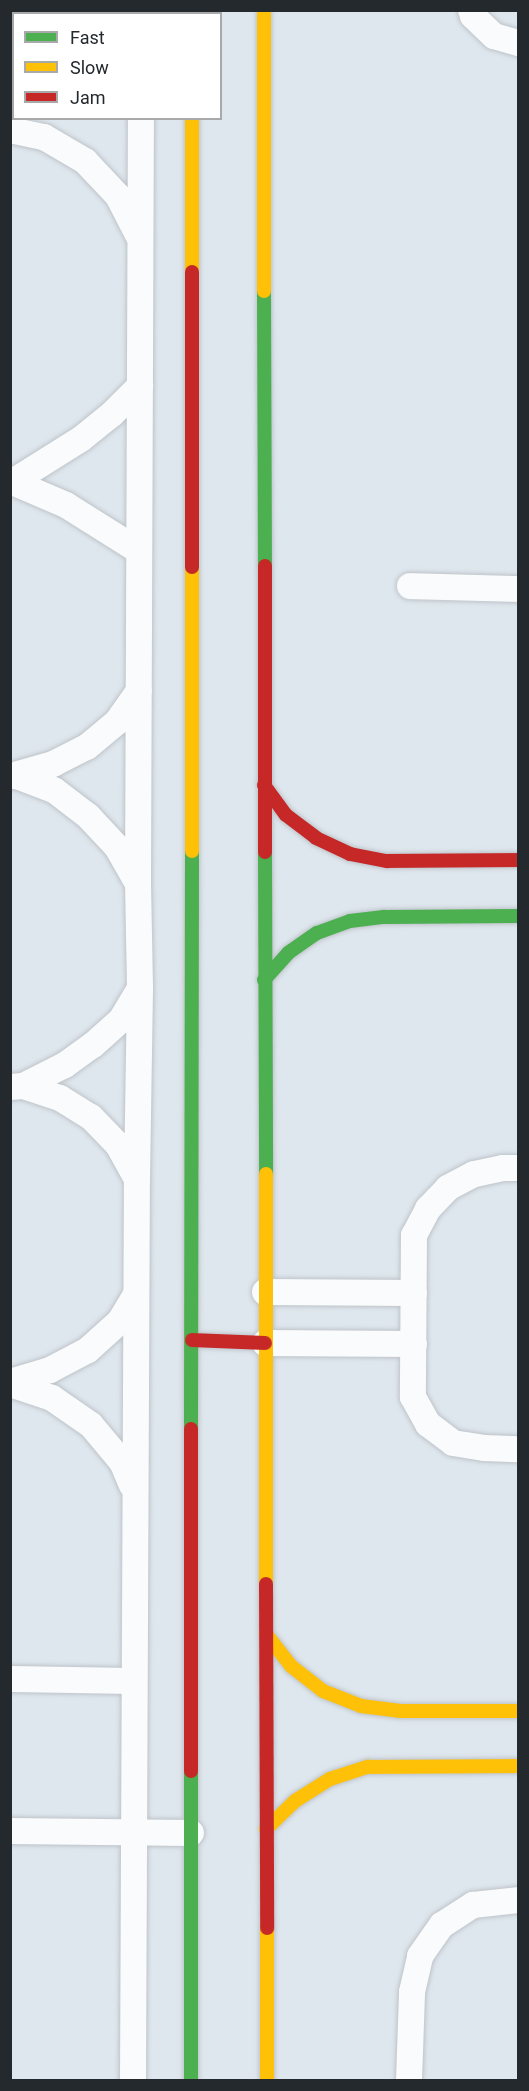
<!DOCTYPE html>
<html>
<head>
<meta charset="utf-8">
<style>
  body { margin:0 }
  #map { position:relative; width:529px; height:2091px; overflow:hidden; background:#dfe7ee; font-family:Roboto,sans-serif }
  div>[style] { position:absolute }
  .roads { filter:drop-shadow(0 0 2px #bec4c9) drop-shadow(0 0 2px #bec4c9) }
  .street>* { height:26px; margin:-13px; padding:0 13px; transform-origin:13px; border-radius:13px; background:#fafbfc }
  .fast>* { height:14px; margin:-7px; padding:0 7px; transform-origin:7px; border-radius:7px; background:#4caf50 }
  .slow>* { height:14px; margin:-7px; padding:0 7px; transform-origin:7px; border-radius:7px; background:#ffc107 }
  .jam>* { height:14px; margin:-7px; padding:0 7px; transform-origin:7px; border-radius:7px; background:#c62828 }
  span { translate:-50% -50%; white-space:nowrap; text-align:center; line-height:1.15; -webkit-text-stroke:6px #fff; paint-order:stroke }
  .frame { position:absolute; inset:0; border:12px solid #24292e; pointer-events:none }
  .legend { position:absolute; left:12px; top:12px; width:210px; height:108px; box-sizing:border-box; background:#fff; border:2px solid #a7a9ab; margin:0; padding:8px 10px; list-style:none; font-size:18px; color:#24292e }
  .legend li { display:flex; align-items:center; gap:12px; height:30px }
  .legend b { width:30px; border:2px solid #a7a9ab }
</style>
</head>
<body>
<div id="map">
  <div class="roads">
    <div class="street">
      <div style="left:471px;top:10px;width:6px;rotate:72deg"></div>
      <div style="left:473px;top:16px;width:29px;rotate:44deg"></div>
      <div style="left:494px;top:36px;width:25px;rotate:16deg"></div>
      <div style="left:142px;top:14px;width:4px;rotate:-90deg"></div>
      <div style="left:10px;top:130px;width:35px;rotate:12deg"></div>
      <div style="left:44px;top:137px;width:48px;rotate:30.3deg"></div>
      <div style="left:85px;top:161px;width:48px;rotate:46.7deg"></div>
      <div style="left:118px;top:196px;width:44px;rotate:62.9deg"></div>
      <div style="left:10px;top:481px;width:61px;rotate:23.2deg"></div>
      <div style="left:66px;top:505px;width:86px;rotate:32.2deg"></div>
      <div style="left:14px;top:481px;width:79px;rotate:-32.1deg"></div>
      <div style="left:81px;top:439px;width:40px;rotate:-39deg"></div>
      <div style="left:112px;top:414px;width:40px;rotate:-45deg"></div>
      <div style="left:410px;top:586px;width:108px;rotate:1.6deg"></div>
      <div style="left:11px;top:776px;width:44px;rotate:-15.9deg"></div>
      <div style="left:53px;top:764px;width:38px;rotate:-27deg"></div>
      <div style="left:87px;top:747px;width:39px;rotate:-40deg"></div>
      <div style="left:117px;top:722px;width:38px;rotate:-55deg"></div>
      <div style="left:17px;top:776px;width:40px;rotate:21deg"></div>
      <div style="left:54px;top:790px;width:43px;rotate:37.4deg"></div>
      <div style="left:88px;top:816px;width:42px;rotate:46.9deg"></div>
      <div style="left:117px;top:847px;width:40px;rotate:60.3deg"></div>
      <div style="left:23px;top:1086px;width:47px;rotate:-26.6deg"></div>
      <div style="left:65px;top:1065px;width:34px;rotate:-36deg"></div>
      <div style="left:93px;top:1045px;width:38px;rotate:-42deg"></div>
      <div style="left:121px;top:1020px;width:37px;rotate:-59deg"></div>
      <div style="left:10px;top:1087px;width:13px;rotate:-4deg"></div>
      <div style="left:23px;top:1086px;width:39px;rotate:18deg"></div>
      <div style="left:60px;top:1098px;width:36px;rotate:32deg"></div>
      <div style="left:91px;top:1117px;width:39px;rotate:46deg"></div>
      <div style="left:118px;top:1145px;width:38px;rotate:61deg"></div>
      <div style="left:518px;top:1168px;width:15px;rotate:180deg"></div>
      <div style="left:503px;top:1168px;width:30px;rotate:168deg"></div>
      <div style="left:474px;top:1174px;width:30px;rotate:152deg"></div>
      <div style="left:448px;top:1188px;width:29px;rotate:134deg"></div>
      <div style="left:428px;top:1209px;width:30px;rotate:118deg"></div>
      <div style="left:414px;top:1235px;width:162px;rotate:90.4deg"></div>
      <div style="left:413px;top:1397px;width:31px;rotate:61deg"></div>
      <div style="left:428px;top:1424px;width:31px;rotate:37deg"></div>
      <div style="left:453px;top:1443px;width:31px;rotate:9deg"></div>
      <div style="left:484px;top:1448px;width:34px;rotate:2deg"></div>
      <div style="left:265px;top:1292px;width:149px;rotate:0.4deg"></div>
      <div style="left:265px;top:1343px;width:149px;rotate:0.4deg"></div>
      <div style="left:10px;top:1382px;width:42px;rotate:-16.7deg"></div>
      <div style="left:50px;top:1370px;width:43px;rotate:-27.8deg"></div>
      <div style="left:88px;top:1350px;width:43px;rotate:-42.2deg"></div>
      <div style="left:120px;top:1321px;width:31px;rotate:-59deg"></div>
      <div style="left:10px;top:1384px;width:44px;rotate:18.4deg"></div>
      <div style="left:52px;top:1398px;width:47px;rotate:34.7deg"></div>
      <div style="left:91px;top:1425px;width:48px;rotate:50deg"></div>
      <div style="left:122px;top:1462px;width:25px;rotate:67deg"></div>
      <div style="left:10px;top:1679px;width:124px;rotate:0.9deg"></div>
      <div style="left:10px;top:1831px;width:181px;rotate:0.6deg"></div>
      <div style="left:133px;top:2080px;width:900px;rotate:-89.75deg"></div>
      <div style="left:137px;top:1180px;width:193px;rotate:-89.1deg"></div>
      <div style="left:140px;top:987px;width:103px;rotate:-91.1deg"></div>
      <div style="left:138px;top:884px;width:766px;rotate:-89.78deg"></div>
      <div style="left:409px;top:2080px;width:88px;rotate:-88deg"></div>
      <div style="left:412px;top:1992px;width:37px;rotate:-77deg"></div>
      <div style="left:420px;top:1956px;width:38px;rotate:-55deg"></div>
      <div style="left:442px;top:1925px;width:37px;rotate:-33deg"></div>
      <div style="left:473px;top:1905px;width:45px;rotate:-6.3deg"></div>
    </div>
    <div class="fast">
      <div style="left:264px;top:291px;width:275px;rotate:89.8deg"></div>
      <div style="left:265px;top:852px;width:322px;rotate:89.8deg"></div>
      <div style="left:264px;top:980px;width:36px;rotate:-48deg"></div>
      <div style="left:288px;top:953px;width:35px;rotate:-35deg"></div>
      <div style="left:317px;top:933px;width:35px;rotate:-20deg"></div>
      <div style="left:350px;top:921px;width:34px;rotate:-7deg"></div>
      <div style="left:384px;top:917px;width:134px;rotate:-0.4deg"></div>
      <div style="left:191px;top:1429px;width:578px;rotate:-89.9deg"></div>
      <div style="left:191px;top:2080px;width:309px;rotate:-90deg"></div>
    </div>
    <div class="slow">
      <div style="left:192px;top:10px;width:4px;rotate:90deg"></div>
      <div style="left:264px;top:10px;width:281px;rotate:90deg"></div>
      <div style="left:192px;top:272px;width:154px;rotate:-90deg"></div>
      <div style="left:192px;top:851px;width:284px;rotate:-90deg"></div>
      <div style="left:266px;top:1174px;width:410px;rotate:90deg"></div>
      <div style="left:266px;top:1634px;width:41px;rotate:52deg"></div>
      <div style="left:291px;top:1666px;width:41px;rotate:38deg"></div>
      <div style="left:323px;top:1691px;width:41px;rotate:21.5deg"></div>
      <div style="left:361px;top:1706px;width:40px;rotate:7.1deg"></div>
      <div style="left:401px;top:1711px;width:117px"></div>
      <div style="left:266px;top:1829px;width:40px;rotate:-44deg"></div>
      <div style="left:295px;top:1801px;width:41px;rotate:-32.2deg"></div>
      <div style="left:330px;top:1779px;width:40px;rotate:-18deg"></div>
      <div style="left:368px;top:1767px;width:150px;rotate:-0.4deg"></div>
      <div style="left:267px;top:1928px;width:152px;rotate:90deg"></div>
    </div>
    <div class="jam">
      <div style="left:265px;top:566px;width:286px;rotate:90deg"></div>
      <div style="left:192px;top:567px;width:295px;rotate:-90deg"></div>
      <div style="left:264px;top:785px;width:37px;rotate:54deg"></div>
      <div style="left:286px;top:815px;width:38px;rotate:37deg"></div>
      <div style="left:316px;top:838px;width:38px;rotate:25deg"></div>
      <div style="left:350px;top:854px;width:38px;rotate:11deg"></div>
      <div style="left:387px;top:861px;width:131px;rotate:-0.4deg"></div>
      <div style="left:192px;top:1340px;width:73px;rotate:2.4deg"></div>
      <div style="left:266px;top:1584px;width:344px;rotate:89.8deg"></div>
      <div style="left:191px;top:1771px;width:342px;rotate:-90deg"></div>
    </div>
  </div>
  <div class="frame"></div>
  <ul class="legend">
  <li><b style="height:8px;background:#4caf50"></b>Fast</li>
  <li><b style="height:8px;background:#ffc107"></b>Slow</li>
  <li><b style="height:8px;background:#c62828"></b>Jam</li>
  </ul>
</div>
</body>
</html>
